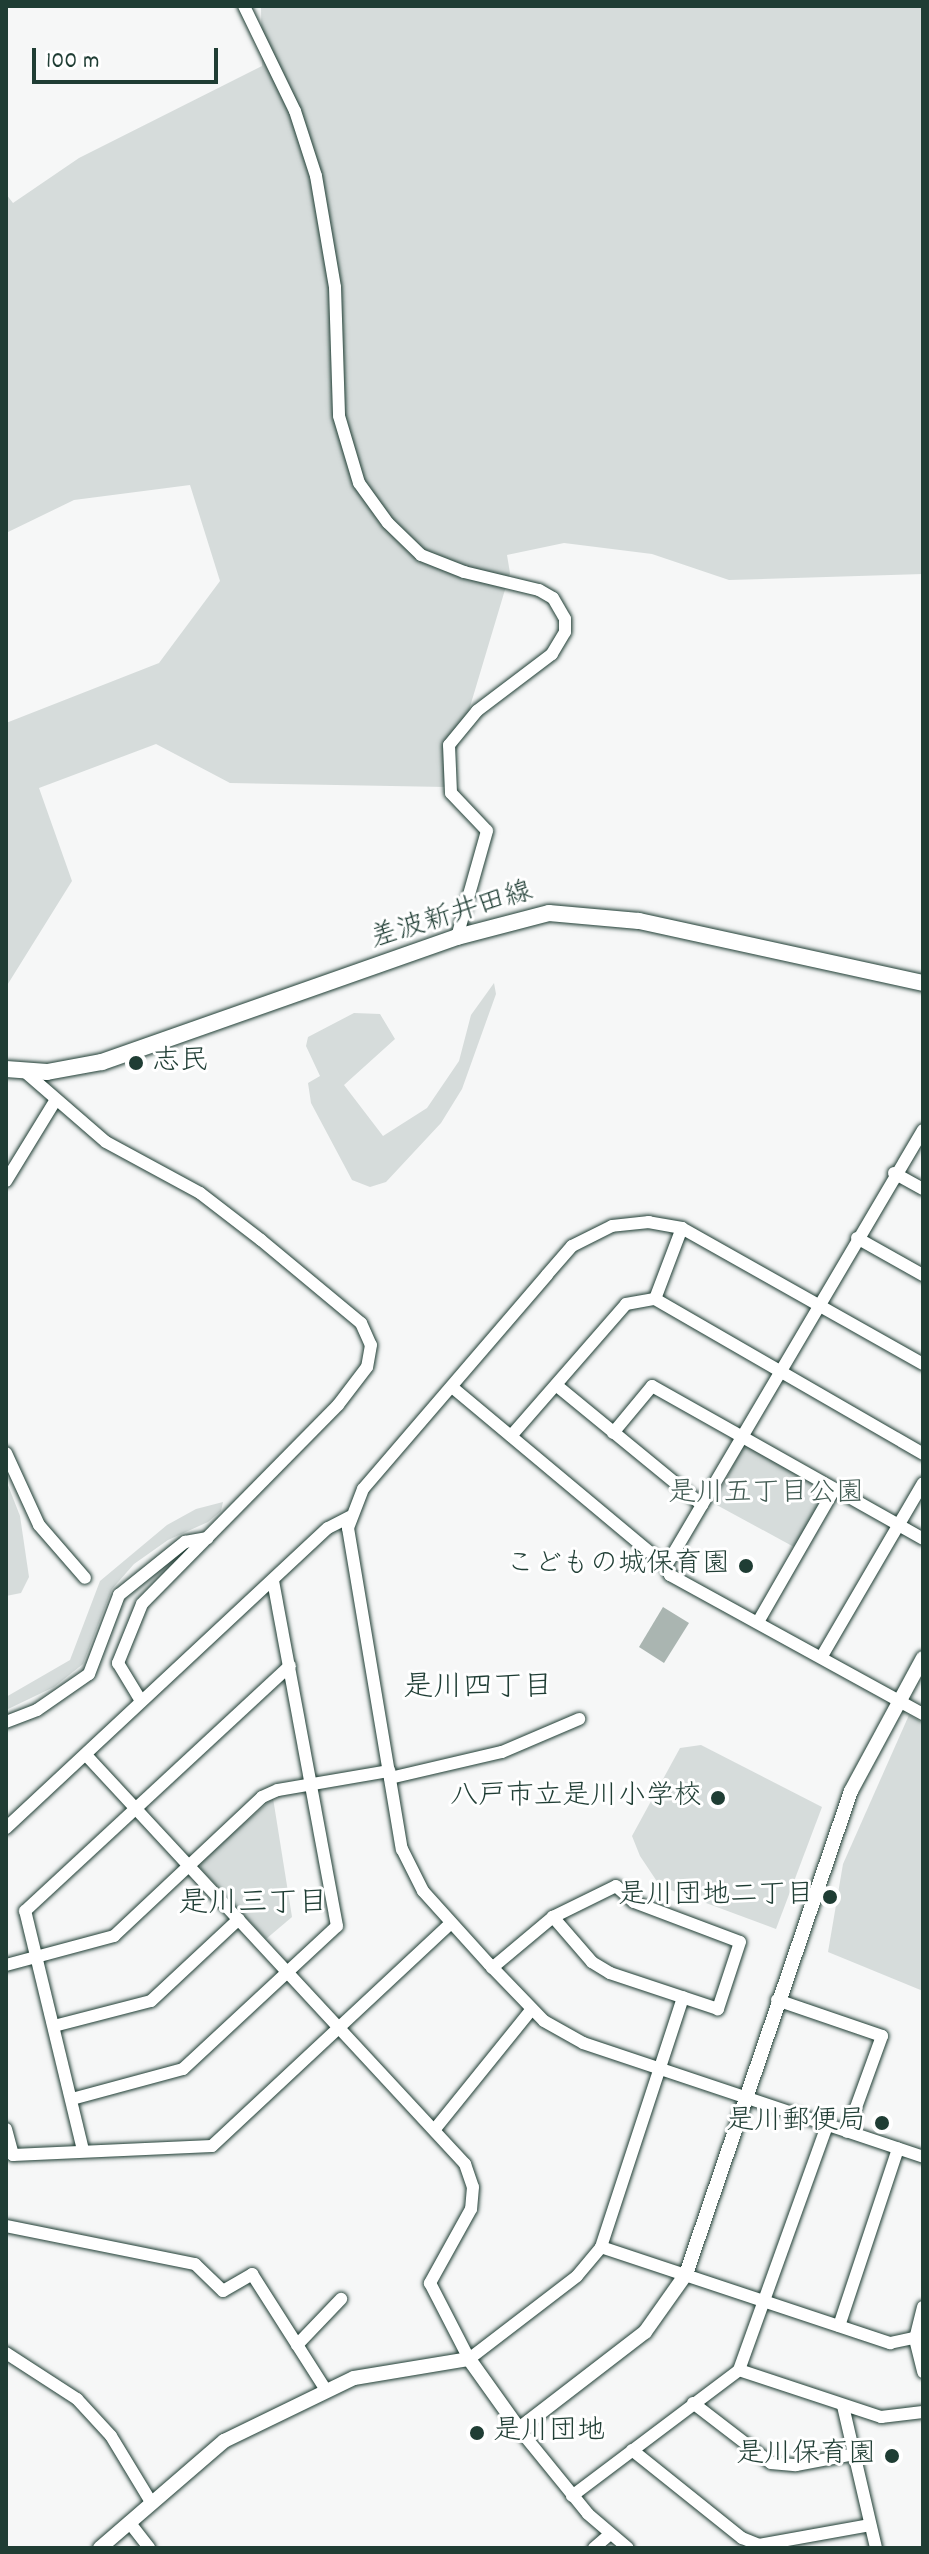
<!DOCTYPE html>
<html>
<head>
<meta charset="utf-8">
<style>
  body { margin:0 }
  #map { position:relative; width:929px; height:2554px; overflow:hidden; background:#f6f7f7; font-family:Dekko,"Klee One",sans-serif }
  div>[style] { position:absolute }
  .green>* { inset:0; background:#d6dcdb }
  .water>* { inset:0; background:#aab5b1 }
  .roads { filter:drop-shadow(0 0 2px #1f3d34) drop-shadow(0 0 2px #1f3d34) }
  .minor>* { height:12px; margin:-6px; padding:0 6px; transform-origin:6px; border-radius:6px; background:#fff }
  .tertiary>* { height:14px; margin:-7px; padding:0 7px; transform-origin:7px; border-radius:7px; background:#fff }
  .secondary>* { height:16px; margin:-8px; padding:0 8px; transform-origin:8px; border-radius:8px; background:#fff }
  .dots>* { width:22px; height:22px; translate:-50% -50%; box-sizing:border-box; border:4px solid #fff; border-radius:50% }
  span { translate:-50% -50%; white-space:nowrap; text-align:center; line-height:1.15; -webkit-text-stroke:6px #fff; paint-order:stroke }
  .street-label { font-size:28px; color:#1f3d34 }
  .poi-label { font-size:28px; color:#1f3d34 }
  .left { translate:0 -50%; text-align:left }
  .right { translate:-100% -50%; text-align:right }
  .park-label { font-size:28px; color:#445d55 }
  .neighbourhood-label { font-size:30px; color:#1f3d34 }
  .frame { position:absolute; inset:0; border:8px solid #1f3d34; pointer-events:none }
  .scale { position:absolute; left:32px; top:48px; width:186px; height:36px; box-sizing:border-box; border:4px solid #1f3d34; border-top:0; padding-left:10px; font-size:24px; line-height:28px; white-space:nowrap; color:#1f3d34; -webkit-text-stroke:6px #fff; paint-order:stroke }
</style>
</head>
<body>
<div id="map">
  <div class="green">
    <div style="clip-path:polygon(261px 6px,923px 6px,923px 574px,729px 580px,652px 554px,564px 543px,507px 555px,510px 573px,446px 787px,230px 783px,156px 744px,39px 788px,72px 881px,6px 987px,6px 723px,159px 663px,220px 581px,190px 485px,74px 500px,6px 533px,6px 194px,13px 203px,79px 158px,262px 66px)"></div>
    <div style="clip-path:polygon(494px 983px,496px 994px,462px 1089px,441px 1123px,386px 1182px,370px 1187px,352px 1180px,311px 1103px,308px 1083px,320px 1076px,306px 1046px,308px 1037px,354px 1013px,380px 1014px,395px 1039px,344px 1085px,383px 1136px,427px 1108px,459px 1061px,471px 1015px)"></div>
    <div style="clip-path:polygon(748px 1447px,821px 1488px,825px 1496px,794px 1547px,713px 1503px,742px 1449px)"></div>
    <div style="clip-path:polygon(6px 1480px,20px 1516px,29px 1577px,21px 1593px,6px 1596px)"></div>
    <div style="clip-path:polygon(223px 1502px,221px 1511px,208px 1522px,168px 1540px,134px 1564px,112px 1589px,83px 1664px,54px 1687px,6px 1710px,6px 1697px,70px 1660px,100px 1581px,167px 1525px,196px 1509px)"></div>
    <div style="clip-path:polygon(909px 1715px,923px 1723px,923px 1991px,828px 1952px,843px 1864px)"></div>
    <div style="clip-path:polygon(701px 1745px,822px 1807px,776px 1929px,660px 1886px,640px 1856px,632px 1836px,680px 1748px)"></div>
    <div style="clip-path:polygon(273px 1798px,292px 1917px,266px 1939px,201px 1869px,200px 1862px)"></div>
  </div>
  <div class="water">
    <div style="clip-path:polygon(663px 1607px,689px 1623px,664px 1663px,639px 1647px)"></div>
  </div>
  <div class="roads">
    <div class="minor">
      <div style="left:244px;top:6px;width:117px;rotate:64.1deg"></div>
      <div style="left:295px;top:111px;width:68px;rotate:72.1deg"></div>
      <div style="left:316px;top:176px;width:113px;rotate:80.3deg"></div>
      <div style="left:335px;top:287px;width:129px;rotate:88.2deg"></div>
      <div style="left:339px;top:416px;width:70px;rotate:73.4deg"></div>
      <div style="left:359px;top:483px;width:49px;rotate:54.1deg"></div>
      <div style="left:388px;top:523px;width:46px;rotate:44.1deg"></div>
      <div style="left:421px;top:555px;width:46px;rotate:21.6deg"></div>
      <div style="left:464px;top:572px;width:77px;rotate:13.5deg"></div>
      <div style="left:539px;top:590px;width:16px;rotate:30deg"></div>
      <div style="left:553px;top:598px;width:24px;rotate:60deg"></div>
      <div style="left:565px;top:619px;width:13px;rotate:90deg"></div>
      <div style="left:565px;top:632px;width:26px;rotate:121deg"></div>
      <div style="left:552px;top:654px;width:94px;rotate:142.8deg"></div>
      <div style="left:477px;top:711px;width:44px;rotate:129.5deg"></div>
      <div style="left:449px;top:745px;width:48px;rotate:87.6deg"></div>
      <div style="left:451px;top:793px;width:52px;rotate:46.5deg"></div>
      <div style="left:487px;top:831px;width:110px;rotate:105.8deg"></div>
      <div style="left:24px;top:1071px;width:108px;rotate:40.9deg"></div>
      <div style="left:106px;top:1142px;width:107px;rotate:28.5deg"></div>
      <div style="left:200px;top:1193px;width:77px;rotate:37.6deg"></div>
      <div style="left:261px;top:1240px;width:130px;rotate:39.7deg"></div>
      <div style="left:361px;top:1323px;width:24px;rotate:66deg"></div>
      <div style="left:371px;top:1345px;width:22px;rotate:100deg"></div>
      <div style="left:367px;top:1367px;width:48px;rotate:127.3deg"></div>
      <div style="left:338px;top:1405px;width:279px;rotate:134.6deg"></div>
      <div style="left:142px;top:1604px;width:64px;rotate:112.1deg"></div>
      <div style="left:118px;top:1663px;width:44px;rotate:58.8deg"></div>
      <div style="left:894px;top:1173px;width:33px;rotate:29deg"></div>
      <div style="left:6px;top:1181px;width:94px;rotate:-58.5deg"></div>
      <div style="left:857px;top:1238px;width:76px;rotate:29.3deg"></div>
      <div style="left:655px;top:1299px;width:76px;rotate:-69.2deg"></div>
      <div style="left:923px;top:1364px;width:277px;rotate:-150.6deg"></div>
      <div style="left:682px;top:1228px;width:34px;rotate:-170deg"></div>
      <div style="left:649px;top:1222px;width:37px;rotate:174deg"></div>
      <div style="left:612px;top:1226px;width:45px;rotate:153.4deg"></div>
      <div style="left:572px;top:1246px;width:38px;rotate:131deg"></div>
      <div style="left:547px;top:1275px;width:282px;rotate:130.7deg"></div>
      <div style="left:363px;top:1489px;width:42px;rotate:111deg"></div>
      <div style="left:348px;top:1528px;width:326px;rotate:80.5deg"></div>
      <div style="left:402px;top:1849px;width:47px;rotate:63.4deg"></div>
      <div style="left:423px;top:1891px;width:98px;rotate:47.9deg"></div>
      <div style="left:489px;top:1964px;width:79px;rotate:46deg"></div>
      <div style="left:544px;top:2021px;width:45px;rotate:29.4deg"></div>
      <div style="left:583px;top:2043px;width:359px;rotate:18.5deg"></div>
      <div style="left:556px;top:1385px;width:189px;rotate:39.4deg"></div>
      <div style="left:452px;top:1387px;width:279px;rotate:39.9deg"></div>
      <div style="left:666px;top:1566px;width:10px;rotate:66deg"></div>
      <div style="left:670px;top:1575px;width:289px;rotate:28.8deg"></div>
      <div style="left:613px;top:1433px;width:61px;rotate:-50.3deg"></div>
      <div style="left:652px;top:1386px;width:311px;rotate:29.4deg"></div>
      <div style="left:511px;top:1436px;width:175px;rotate:-48.9deg"></div>
      <div style="left:626px;top:1304px;width:29px;rotate:-10deg"></div>
      <div style="left:655px;top:1299px;width:310px;rotate:30deg"></div>
      <div style="left:6px;top:1453px;width:79px;rotate:65.4deg"></div>
      <div style="left:39px;top:1525px;width:70px;rotate:49deg"></div>
      <div style="left:666px;top:1566px;width:506px;rotate:-59.48deg"></div>
      <div style="left:758px;top:1622px;width:152px;rotate:-60.1deg"></div>
      <div style="left:822px;top:1656px;width:200px;rotate:-59.7deg"></div>
      <div style="left:6px;top:1722px;width:33px;rotate:-21deg"></div>
      <div style="left:37px;top:1710px;width:63px;rotate:-34.7deg"></div>
      <div style="left:89px;top:1674px;width:85px;rotate:-69.2deg"></div>
      <div style="left:119px;top:1595px;width:85px;rotate:-38.8deg"></div>
      <div style="left:185px;top:1542px;width:23px;rotate:-10deg"></div>
      <div style="left:86px;top:1755px;width:558px;rotate:47.18deg"></div>
      <div style="left:465px;top:2164px;width:24px;rotate:71deg"></div>
      <div style="left:473px;top:2187px;width:22px;rotate:95deg"></div>
      <div style="left:471px;top:2209px;width:85px;rotate:119deg"></div>
      <div style="left:430px;top:2283px;width:85px;rotate:62.8deg"></div>
      <div style="left:469px;top:2359px;width:136px;rotate:-37.5deg"></div>
      <div style="left:577px;top:2276px;width:38px;rotate:-50deg"></div>
      <div style="left:601px;top:2247px;width:263px;rotate:-71.8deg"></div>
      <div style="left:390px;top:1778px;width:115px;rotate:-13.1deg"></div>
      <div style="left:502px;top:1752px;width:84px;rotate:-23.2deg"></div>
      <div style="left:6px;top:1828px;width:440px;rotate:-43deg"></div>
      <div style="left:328px;top:1528px;width:25px;rotate:-27deg"></div>
      <div style="left:6px;top:1965px;width:112px;rotate:-15deg"></div>
      <div style="left:114px;top:1936px;width:203px;rotate:-43.2deg"></div>
      <div style="left:262px;top:1797px;width:17px;rotate:-24deg"></div>
      <div style="left:278px;top:1790px;width:113px;rotate:-9.7deg"></div>
      <div style="left:492px;top:1968px;width:80px;rotate:-39.9deg"></div>
      <div style="left:553px;top:1917px;width:70px;rotate:-26.2deg"></div>
      <div style="left:616px;top:1886px;width:24px;rotate:42deg"></div>
      <div style="left:634px;top:1902px;width:113px;rotate:20.7deg"></div>
      <div style="left:740px;top:1942px;width:71px;rotate:108.2deg"></div>
      <div style="left:718px;top:2009px;width:114px;rotate:-161.6deg"></div>
      <div style="left:610px;top:1973px;width:21px;rotate:-149deg"></div>
      <div style="left:592px;top:1962px;width:60px;rotate:-130.9deg"></div>
      <div style="left:777px;top:2000px;width:111px;rotate:18.9deg"></div>
      <div style="left:882px;top:2036px;width:102px;rotate:110deg"></div>
      <div style="left:54px;top:2026px;width:100px;rotate:-14.5deg"></div>
      <div style="left:151px;top:2001px;width:120px;rotate:-43deg"></div>
      <div style="left:72px;top:2099px;width:115px;rotate:-15.1deg"></div>
      <div style="left:183px;top:2069px;width:210px;rotate:-42.9deg"></div>
      <div style="left:337px;top:1926px;width:351px;rotate:-100.5deg"></div>
      <div style="left:6px;top:2129px;width:27px;rotate:75deg"></div>
      <div style="left:13px;top:2155px;width:199px;rotate:-2.6deg"></div>
      <div style="left:212px;top:2146px;width:327px;rotate:-43deg"></div>
      <div style="left:435px;top:2129px;width:154px;rotate:-51.1deg"></div>
      <div style="left:83px;top:2150px;width:246px;rotate:-103.6deg"></div>
      <div style="left:25px;top:1911px;width:361px;rotate:-42.8deg"></div>
      <div style="left:6px;top:2226px;width:193px;rotate:11.4deg"></div>
      <div style="left:195px;top:2264px;width:39px;rotate:44deg"></div>
      <div style="left:223px;top:2291px;width:34px;rotate:-30deg"></div>
      <div style="left:252px;top:2274px;width:138px;rotate:57.5deg"></div>
      <div style="left:601px;top:2247px;width:305px;rotate:18.4deg"></div>
      <div style="left:890px;top:2343px;width:34px;rotate:-12deg"></div>
      <div style="left:923px;top:2307px;width:33px;rotate:104deg"></div>
      <div style="left:915px;top:2339px;width:34px;rotate:76deg"></div>
      <div style="left:839px;top:2326px;width:187px;rotate:-71.6deg"></div>
      <div style="left:297px;top:2345px;width:64px;rotate:-46.3deg"></div>
      <div style="left:6px;top:2353px;width:85px;rotate:32.9deg"></div>
      <div style="left:77px;top:2399px;width:50px;rotate:47.4deg"></div>
      <div style="left:111px;top:2436px;width:77px;rotate:58.8deg"></div>
      <div style="left:739px;top:2370px;width:150px;rotate:18.3deg"></div>
      <div style="left:881px;top:2417px;width:42px;rotate:-6.8deg"></div>
      <div style="left:693px;top:2403px;width:98px;rotate:37.6deg"></div>
      <div style="left:771px;top:2463px;width:25px;rotate:5deg"></div>
      <div style="left:796px;top:2465px;width:59px;rotate:-10.7deg"></div>
      <div style="left:843px;top:2406px;width:146px;rotate:76.9deg"></div>
      <div style="left:519px;top:2429px;width:109px;rotate:50.9deg"></div>
      <div style="left:588px;top:2514px;width:52px;rotate:40.4deg"></div>
      <div style="left:632px;top:2450px;width:141px;rotate:38.7deg"></div>
      <div style="left:742px;top:2538px;width:18px;rotate:22deg"></div>
      <div style="left:759px;top:2545px;width:113px;rotate:-10.2deg"></div>
      <div style="left:572px;top:2496px;width:209px;rotate:-37deg"></div>
      <div style="left:739px;top:2370px;width:259px;rotate:-70.2deg"></div>
      <div style="left:129px;top:2522px;width:33px;rotate:52deg"></div>
      <div style="left:594px;top:2548px;width:21px;rotate:-41deg"></div>
    </div>
    <div class="tertiary">
      <div style="left:100px;top:2548px;width:164px;rotate:-40.8deg"></div>
      <div style="left:224px;top:2441px;width:144px;rotate:-25.9deg"></div>
      <div style="left:354px;top:2378px;width:117px;rotate:-9.4deg"></div>
      <div style="left:469px;top:2359px;width:86px;rotate:54.5deg"></div>
      <div style="left:519px;top:2429px;width:159px;rotate:-37.6deg"></div>
      <div style="left:645px;top:2332px;width:71px;rotate:-54.7deg"></div>
      <div style="left:686px;top:2274px;width:510px;rotate:-71.14deg"></div>
      <div style="left:851px;top:1791px;width:151px;rotate:-61.6deg"></div>
    </div>
    <div class="secondary">
      <div style="left:6px;top:1069px;width:41px;rotate:4.2deg"></div>
      <div style="left:47px;top:1072px;width:56px;rotate:-10.3deg"></div>
      <div style="left:102px;top:1062px;width:376px;rotate:-19.4deg"></div>
      <div style="left:457px;top:937px;width:95px;rotate:-14.6deg"></div>
      <div style="left:549px;top:913px;width:90px;rotate:5.1deg"></div>
      <div style="left:639px;top:921px;width:291px;rotate:12.3deg"></div>
    </div>
  </div>
  <div class="dots">
    <div style="left:136px;top:1063px;background:#1f3d34"></div>
    <div style="left:746px;top:1566px;background:#1f3d34"></div>
    <div style="left:718px;top:1798px;background:#1f3d34"></div>
    <div style="left:830px;top:1897px;background:#1f3d34"></div>
    <div style="left:882px;top:2123px;background:#1f3d34"></div>
    <div style="left:477px;top:2433px;background:#1f3d34"></div>
    <div style="left:892px;top:2456px;background:#1f3d34"></div>
  </div>
  <div class="street-label">
    <span style="left:452px;top:917px;rotate:-17deg">差波新井田線</span>
  </div>
  <div class="poi-label">
    <span class="left" style="left:152px;top:1063px">志民</span>
    <span class="right" style="left:730px;top:1566px">こどもの城保育園</span>
    <span class="right" style="left:702px;top:1798px">八戸市立是川小学校</span>
    <span class="right" style="left:814px;top:1897px">是川団地二丁目</span>
    <span class="right" style="left:866px;top:2123px">是川郵便局</span>
    <span class="left" style="left:493px;top:2433px">是川団地</span>
    <span class="right" style="left:876px;top:2456px">是川保育園</span>
  </div>
  <div class="park-label">
    <span style="left:766px;top:1495px">是川五丁目公園</span>
  </div>
  <div class="neighbourhood-label">
    <span style="left:478px;top:1690px">是川四丁目</span>
    <span style="left:253px;top:1906px">是川三丁目</span>
  </div>
  <div class="frame"></div>
  <div class="scale">100 m</div>
</div>
</body>
</html>
